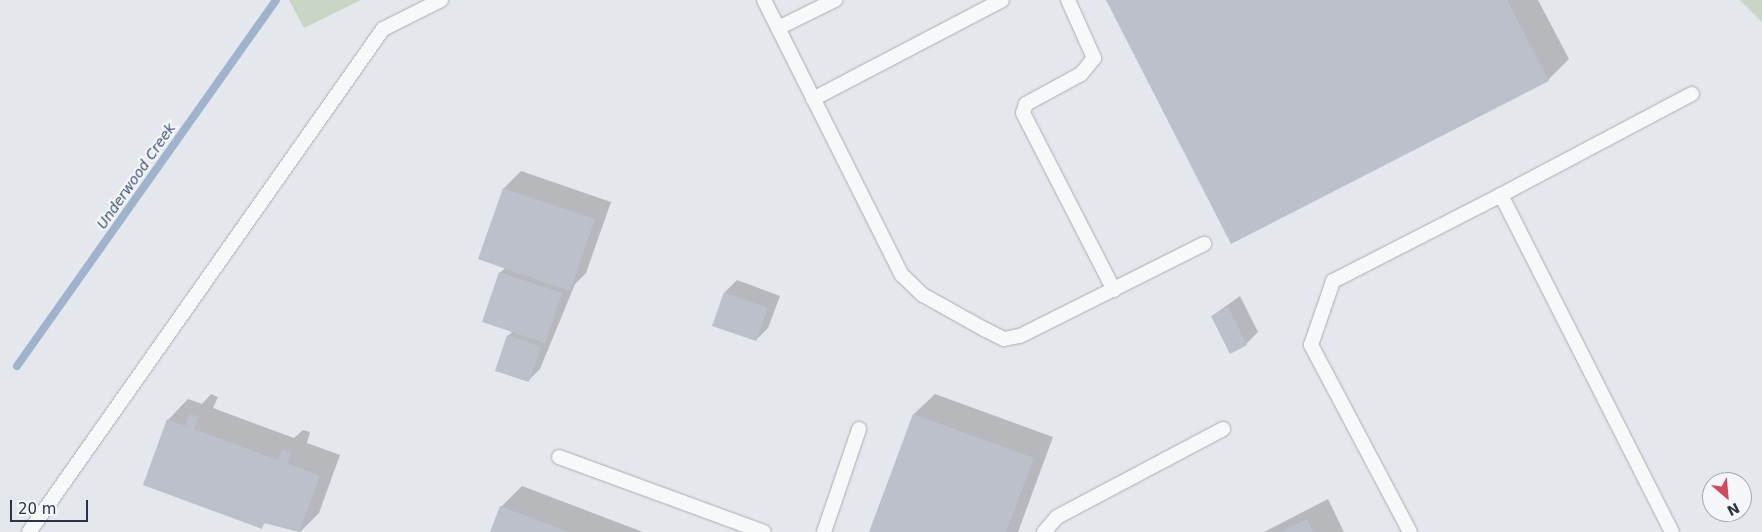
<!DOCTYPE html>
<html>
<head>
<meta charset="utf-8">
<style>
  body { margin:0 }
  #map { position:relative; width:1762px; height:532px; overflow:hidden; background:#e4e7ec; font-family:"DejaVu Sans",sans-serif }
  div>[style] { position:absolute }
  .green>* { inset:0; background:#c9d6c5 }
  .shadow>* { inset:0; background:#0003 }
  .stream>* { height:8px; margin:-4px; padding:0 4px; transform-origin:4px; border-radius:4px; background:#9fb4cc }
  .building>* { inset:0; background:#bbc0ca }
  .roads { filter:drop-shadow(0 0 1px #a9aeb7) drop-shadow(0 0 1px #a9aeb7) }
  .service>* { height:14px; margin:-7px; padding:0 7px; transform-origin:7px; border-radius:7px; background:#f7f8fa }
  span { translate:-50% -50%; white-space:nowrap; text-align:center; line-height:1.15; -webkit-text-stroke:4.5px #f4f6f9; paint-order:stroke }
  .water-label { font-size:14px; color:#34527a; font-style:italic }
  .north { position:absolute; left:1702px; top:472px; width:50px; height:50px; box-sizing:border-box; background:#f4f6f9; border:1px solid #a4a8b1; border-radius:50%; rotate:153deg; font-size:14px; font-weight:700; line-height:20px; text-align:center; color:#2b3445 }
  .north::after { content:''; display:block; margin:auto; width:18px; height:22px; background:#d1495b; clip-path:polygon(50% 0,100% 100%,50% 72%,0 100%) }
  .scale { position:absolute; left:10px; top:500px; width:78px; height:22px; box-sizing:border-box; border:2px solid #2b3445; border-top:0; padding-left:6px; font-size:15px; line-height:18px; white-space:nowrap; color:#2b3445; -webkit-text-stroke:4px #f4f6f9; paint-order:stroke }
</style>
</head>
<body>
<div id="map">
  <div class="green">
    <div style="clip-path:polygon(289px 0,361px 0,304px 28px)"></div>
    <div style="clip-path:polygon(1740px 0,1762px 0,1762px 22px)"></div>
  </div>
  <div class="shadow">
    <div style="clip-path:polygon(1107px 0,1538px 0,1569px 59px,1548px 80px)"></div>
    <div style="clip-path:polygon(521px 171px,611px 202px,586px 273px,575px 284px,540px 369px,528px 381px,508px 336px,513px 331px,500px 273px,506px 267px,480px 258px,504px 188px)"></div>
    <div style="clip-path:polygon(737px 280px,780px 296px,768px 328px,756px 340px,725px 292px)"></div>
    <div style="clip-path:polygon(1240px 296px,1258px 332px,1246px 344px,1212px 316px)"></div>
    <div style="clip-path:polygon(211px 394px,218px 397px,213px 408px,294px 438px,303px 430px,310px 432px,307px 443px,340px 455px,319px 513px,300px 532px,266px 522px,261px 527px,168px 420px,188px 399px,202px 404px)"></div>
    <div style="clip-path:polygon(935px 394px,1053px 437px,1018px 532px,871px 532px,914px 414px)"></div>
    <div style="clip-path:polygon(522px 486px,643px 532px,491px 532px,501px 507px)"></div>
    <div style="clip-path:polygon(1328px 499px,1344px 532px,1264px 532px)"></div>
  </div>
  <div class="stream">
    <div style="left:17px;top:366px;width:448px;rotate:-54.7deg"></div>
  </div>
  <div class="building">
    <div style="clip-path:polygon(1106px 0,1507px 0,1549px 81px,1231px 244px)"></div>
    <div style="clip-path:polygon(503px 188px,595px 219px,570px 291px,478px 259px)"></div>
    <div style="clip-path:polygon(499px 272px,562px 293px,545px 343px,482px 322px)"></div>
    <div style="clip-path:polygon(724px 292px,768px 308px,756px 341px,712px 326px)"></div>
    <div style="clip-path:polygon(1228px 307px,1247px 345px,1230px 354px,1211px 316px)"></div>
    <div style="clip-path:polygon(507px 335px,541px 347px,529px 382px,495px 371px)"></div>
    <div style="clip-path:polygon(190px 414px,199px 417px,194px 429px,278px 460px,282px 449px,291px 453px,287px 463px,320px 476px,299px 532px,264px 523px,262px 529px,143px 485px,167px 419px,185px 426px)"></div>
    <div style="clip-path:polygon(913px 414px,1034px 458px,1006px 532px,869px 532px)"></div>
    <div style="clip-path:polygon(500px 506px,569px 532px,490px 532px)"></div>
    <div style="clip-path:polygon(1307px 519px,1313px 532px,1281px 532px)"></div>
  </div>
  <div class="roads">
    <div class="service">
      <div style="left:764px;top:0;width:308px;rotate:63.4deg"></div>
      <div style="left:902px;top:275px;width:29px;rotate:44deg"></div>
      <div style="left:923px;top:295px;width:72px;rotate:29.1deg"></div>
      <div style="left:986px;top:330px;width:20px;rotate:27deg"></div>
      <div style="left:1004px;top:339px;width:16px;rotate:-11deg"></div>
      <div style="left:1020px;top:336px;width:206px;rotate:-26.6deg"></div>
      <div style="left:1068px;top:0;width:64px;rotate:65.9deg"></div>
      <div style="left:1094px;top:58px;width:21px;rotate:129deg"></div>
      <div style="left:1081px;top:74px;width:63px;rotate:151.4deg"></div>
      <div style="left:1026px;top:104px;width:9px;rotate:108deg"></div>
      <div style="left:1023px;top:113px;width:199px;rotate:62.8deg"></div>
      <div style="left:778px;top:28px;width:64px;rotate:-26.2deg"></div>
      <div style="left:813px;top:99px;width:213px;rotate:-27.6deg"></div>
      <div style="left:1501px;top:195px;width:216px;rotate:-27.9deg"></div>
      <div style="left:559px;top:457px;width:218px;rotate:20.1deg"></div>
      <div style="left:29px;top:532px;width:615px;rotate:-54.86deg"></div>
      <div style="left:383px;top:29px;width:65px;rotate:-26.6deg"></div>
      <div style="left:824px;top:532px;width:109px;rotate:-71.2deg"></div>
      <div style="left:1044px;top:532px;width:20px;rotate:-49deg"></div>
      <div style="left:1057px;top:517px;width:188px;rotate:-27.9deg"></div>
      <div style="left:1410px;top:532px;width:212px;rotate:-117.9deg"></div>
      <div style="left:1311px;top:345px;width:68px;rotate:-71deg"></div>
      <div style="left:1333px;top:281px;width:189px;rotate:-27.1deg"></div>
      <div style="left:1501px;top:195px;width:378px;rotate:63.1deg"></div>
    </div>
  </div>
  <div class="water-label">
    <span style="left:136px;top:176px;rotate:-55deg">Underwood Creek</span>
  </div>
  <div class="north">N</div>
  <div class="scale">20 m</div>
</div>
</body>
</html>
